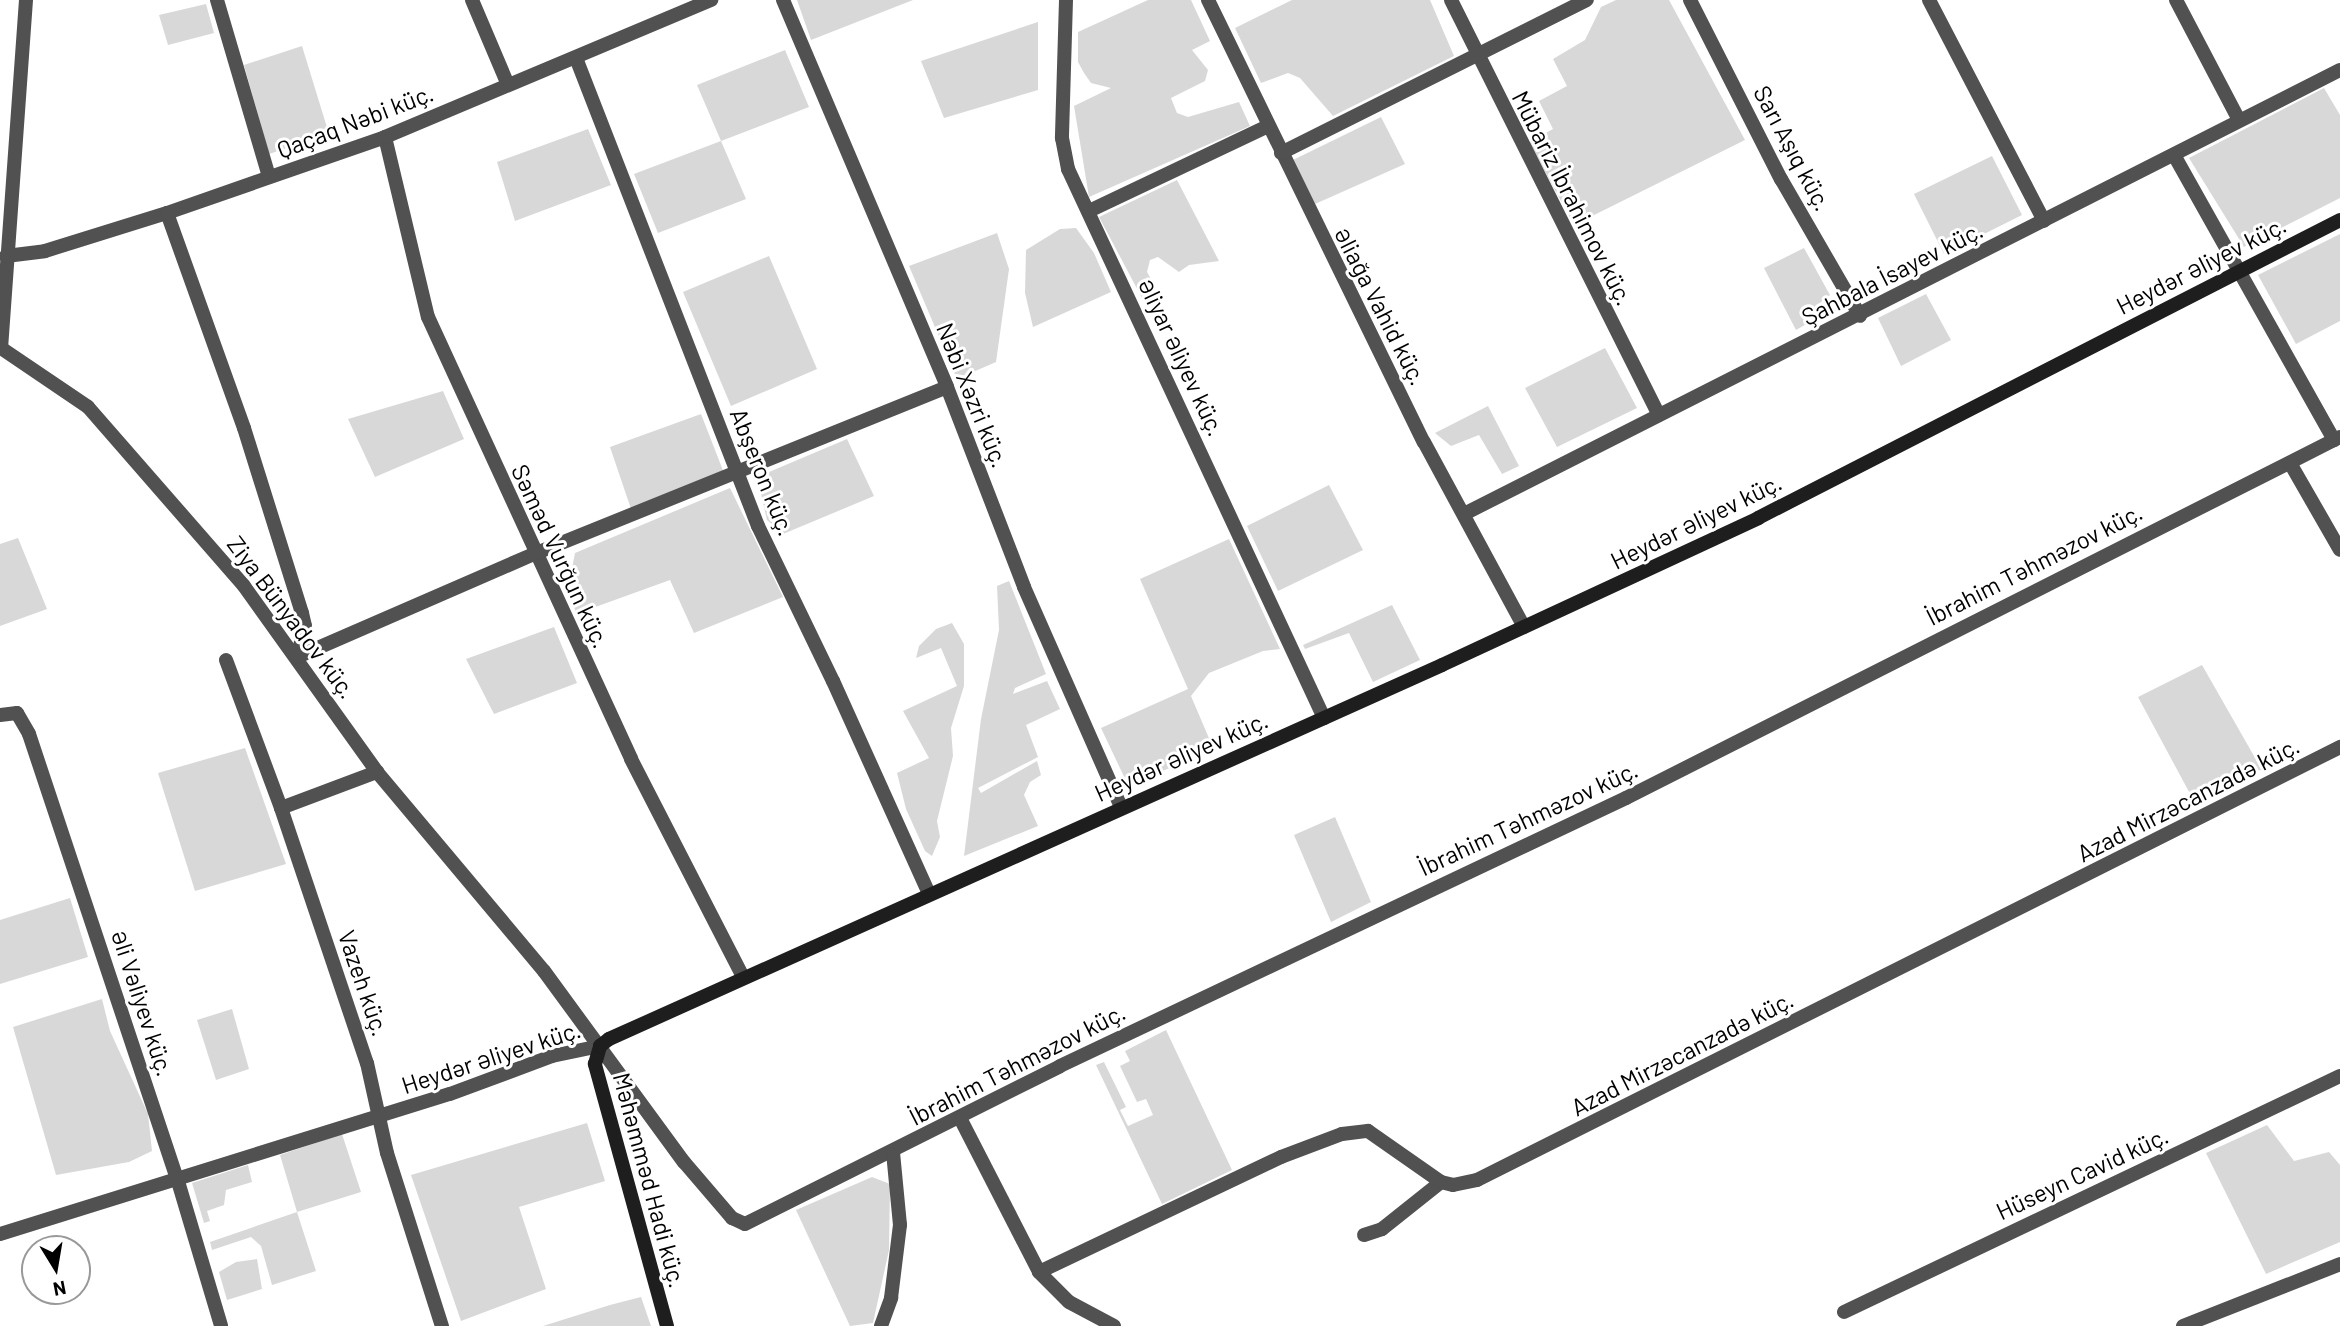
<!DOCTYPE html>
<html>
<head>
<meta charset="utf-8">
<style>
  body { margin:0 }
  #map { position:relative; width:2340px; height:1326px; overflow:hidden; background:#fff; font-family:Barlow,sans-serif }
  div>[style] { position:absolute }
  .green>* { inset:0; background:#d8d8d8 }
  .street>* { height:14px; margin:-7px; padding:0 7px; transform-origin:7px; border-radius:7px; background:#515151 }
  .secondary>* { height:14px; margin:-7px; padding:0 7px; transform-origin:7px; border-radius:7px; background:#1e1e1e }
  span { translate:-50% -50%; white-space:nowrap; text-align:center; line-height:1.15; -webkit-text-stroke:6px #fff; paint-order:stroke }
  .street-label { font-size:24px; color:#000 }
  .north { position:absolute; left:21px; top:1235px; width:70px; height:70px; box-sizing:border-box; background:#fff; border:2px solid #999; border-radius:50%; rotate:169deg; font-size:19px; font-weight:700; line-height:28px; text-align:center; color:#000 }
  .north::after { content:''; display:block; margin:auto; width:24px; height:32px; background:#000; clip-path:polygon(50% 0,100% 100%,50% 72%,0 100%) }
</style>
</head>
<body>
<div id="map">
  <div class="green">
    <div style="clip-path:polygon(797px 0,913px 0,811px 40px)"></div>
    <div style="clip-path:polygon(1148px 0,1191px 0,1210px 41px,1192px 50px,1208px 70px,1205px 81px,1171px 98px,1177px 113px,1188px 117px,1239px 102px,1250px 126px,1089px 197px,1074px 106px,1111px 88px,1091px 83px,1084px 73px,1078px 62px,1078px 32px)"></div>
    <div style="clip-path:polygon(1292px 0,1430px 0,1454px 56px,1333px 116px,1300px 78px,1288px 73px,1261px 83px,1235px 28px)"></div>
    <div style="clip-path:polygon(1616px 0,1669px 0,1745px 140px,1574px 225px,1529px 142px,1553px 129px,1539px 101px,1567px 86px,1553px 59px,1585px 40px,1601px 7px)"></div>
    <div style="clip-path:polygon(206px 4px,214px 33px,168px 45px,159px 15px)"></div>
    <div style="clip-path:polygon(1038px 22px,1038px 90px,944px 118px,921px 61px)"></div>
    <div style="clip-path:polygon(302px 46px,329px 134px,269px 154px,244px 65px)"></div>
    <div style="clip-path:polygon(785px 50px,809px 107px,721px 141px,746px 199px,658px 233px,634px 174px,721px 141px,697px 85px)"></div>
    <div style="clip-path:polygon(2324px 88px,2340px 115px,2340px 198px,2244px 247px,2189px 158px)"></div>
    <div style="clip-path:polygon(1381px 117px,1405px 164px,1315px 204px,1293px 160px)"></div>
    <div style="clip-path:polygon(588px 129px,611px 185px,515px 221px,497px 162px)"></div>
    <div style="clip-path:polygon(1992px 156px,2022px 215px,1944px 254px,1914px 194px)"></div>
    <div style="clip-path:polygon(1177px 180px,1219px 261px,1189px 265px,1179px 272px,1158px 257px,1150px 260px,1147px 272px,1154px 284px,1143px 300px,1099px 217px)"></div>
    <div style="clip-path:polygon(1076px 228px,1094px 253px,1111px 292px,1033px 327px,1025px 293px,1026px 250px,1060px 229px)"></div>
    <div style="clip-path:polygon(997px 233px,1009px 269px,996px 362px,957px 379px,909px 266px)"></div>
    <div style="clip-path:polygon(2340px 234px,2340px 321px,2296px 344px,2258px 275px)"></div>
    <div style="clip-path:polygon(1804px 248px,1830px 295px,1811px 310px,1810px 322px,1796px 330px,1764px 268px)"></div>
    <div style="clip-path:polygon(769px 256px,817px 369px,731px 406px,683px 292px)"></div>
    <div style="clip-path:polygon(1926px 294px,1951px 340px,1901px 366px,1878px 318px)"></div>
    <div style="clip-path:polygon(1605px 348px,1637px 408px,1557px 447px,1525px 388px)"></div>
    <div style="clip-path:polygon(443px 391px,464px 439px,375px 477px,348px 419px)"></div>
    <div style="clip-path:polygon(1488px 406px,1519px 466px,1502px 474px,1479px 435px,1451px 446px,1435px 433px)"></div>
    <div style="clip-path:polygon(701px 414px,724px 473px,631px 509px,610px 447px)"></div>
    <div style="clip-path:polygon(847px 439px,874px 496px,783px 534px,767px 520px,757px 477px)"></div>
    <div style="clip-path:polygon(1329px 485px,1363px 550px,1278px 591px,1247px 526px)"></div>
    <div style="clip-path:polygon(730px 488px,783px 597px,694px 633px,670px 580px,576px 614px,569px 583px,575px 553px)"></div>
    <div style="clip-path:polygon(18px 538px,47px 609px,0 626px,0 544px)"></div>
    <div style="clip-path:polygon(1229px 539px,1280px 649px,1263px 651px,1209px 673px,1191px 696px,1214px 750px,1128px 785px,1101px 728px,1188px 689px,1140px 579px)"></div>
    <div style="clip-path:polygon(1009px 581px,1046px 674px,1015px 688px,1013px 694px,1047px 681px,1060px 709px,1026px 725px,1038px 757px,978px 788px,981px 793px,1037px 761px,1041px 775px,1030px 782px,1024px 795px,1038px 826px,964px 856px,981px 719px,999px 630px,997px 586px)"></div>
    <div style="clip-path:polygon(1392px 605px,1420px 660px,1373px 682px,1349px 633px,1305px 649px,1303px 645px)"></div>
    <div style="clip-path:polygon(952px 623px,964px 644px,964px 686px,951px 728px,953px 756px,937px 821px,940px 837px,932px 856px,925px 851px,906px 809px,897px 773px,929px 758px,903px 711px,957px 686px,941px 648px,916px 658px,919px 646px,936px 629px)"></div>
    <div style="clip-path:polygon(554px 627px,577px 683px,494px 714px,466px 659px)"></div>
    <div style="clip-path:polygon(2202px 665px,2262px 770px,2250px 771px,2205px 793px,2195px 803px,2138px 697px)"></div>
    <div style="clip-path:polygon(245px 748px,286px 864px,195px 891px,158px 773px)"></div>
    <div style="clip-path:polygon(1335px 817px,1371px 902px,1331px 922px,1294px 835px)"></div>
    <div style="clip-path:polygon(70px 898px,88px 957px,0 984px,0 920px)"></div>
    <div style="clip-path:polygon(102px 999px,110px 1031px,148px 1114px,152px 1151px,129px 1162px,56px 1175px,13px 1027px)"></div>
    <div style="clip-path:polygon(232px 1009px,249px 1069px,216px 1080px,197px 1020px)"></div>
    <div style="clip-path:polygon(1166px 1030px,1232px 1170px,1162px 1204px,1096px 1065px,1104px 1062px,1126px 1107px,1120px 1110px,1128px 1126px,1153px 1115px,1146px 1099px,1137px 1102px,1120px 1066px,1130px 1061px,1125px 1051px)"></div>
    <div style="clip-path:polygon(587px 1123px,605px 1181px,519px 1207px,546px 1289px,461px 1321px,411px 1175px)"></div>
    <div style="clip-path:polygon(2267px 1125px,2294px 1161px,2329px 1152px,2340px 1165px,2340px 1242px,2266px 1274px,2206px 1153px)"></div>
    <div style="clip-path:polygon(342px 1134px,361px 1192px,297px 1212px,316px 1271px,272px 1285px,261px 1246px,251px 1237px,212px 1250px,210px 1242px,297px 1212px,280px 1155px)"></div>
    <div style="clip-path:polygon(248px 1165px,252px 1182px,226px 1190px,224px 1205px,207px 1211px,210px 1221px,204px 1223px,192px 1183px)"></div>
    <div style="clip-path:polygon(872px 1177px,890px 1184px,889px 1250px,873px 1323px,850px 1326px,796px 1210px)"></div>
    <div style="clip-path:polygon(257px 1259px,262px 1289px,227px 1300px,219px 1272px,236px 1262px)"></div>
    <div style="clip-path:polygon(641px 1297px,651px 1326px,543px 1326px,610px 1305px)"></div>
  </div>
  <div class="street">
    <div style="left:26px;top:0;width:349px;rotate:94.1deg"></div>
    <div style="left:1px;top:348px;width:105px;rotate:34.1deg"></div>
    <div style="left:88px;top:407px;width:237px;rotate:48.9deg"></div>
    <div style="left:244px;top:586px;width:229px;rotate:54.4deg"></div>
    <div style="left:377px;top:772px;width:260px;rotate:50deg"></div>
    <div style="left:544px;top:971px;width:237px;rotate:53.8deg"></div>
    <div style="left:684px;top:1162px;width:74px;rotate:49.4deg"></div>
    <div style="left:732px;top:1218px;width:14px;rotate:25deg"></div>
    <div style="left:745px;top:1224px;width:352px;rotate:-26.6deg"></div>
    <div style="left:1060px;top:1066px;width:626px;rotate:-25.34deg"></div>
    <div style="left:1626px;top:798px;width:800px;rotate:-26.82deg"></div>
    <div style="left:217px;top:0;width:184px;rotate:73.6deg"></div>
    <div style="left:472px;top:0;width:92px;rotate:67deg"></div>
    <div style="left:783px;top:0;width:420px;rotate:67deg"></div>
    <div style="left:947px;top:387px;width:214px;rotate:68.9deg"></div>
    <div style="left:1024px;top:587px;width:240px;rotate:66.2deg"></div>
    <div style="left:1066px;top:0;width:138px;rotate:91.7deg"></div>
    <div style="left:1062px;top:138px;width:32px;rotate:79deg"></div>
    <div style="left:1068px;top:169px;width:606px;rotate:65deg"></div>
    <div style="left:1208px;top:0;width:492px;rotate:64deg"></div>
    <div style="left:1424px;top:442px;width:210px;rotate:61.6deg"></div>
    <div style="left:1451px;top:0;width:464px;rotate:63.4deg"></div>
    <div style="left:1690px;top:0;width:201px;rotate:63.1deg"></div>
    <div style="left:1781px;top:179px;width:158px;rotate:60deg"></div>
    <div style="left:1929px;top:0;width:249px;rotate:62.5deg"></div>
    <div style="left:2176px;top:0;width:136px;rotate:62.3deg"></div>
    <div style="left:576px;top:58px;width:502px;rotate:68.75deg"></div>
    <div style="left:758px;top:526px;width:172px;rotate:64.2deg"></div>
    <div style="left:833px;top:681px;width:234px;rotate:65.7deg"></div>
    <div style="left:385px;top:137px;width:185px;rotate:76.6deg"></div>
    <div style="left:428px;top:317px;width:486px;rotate:65.3deg"></div>
    <div style="left:631px;top:759px;width:245px;rotate:62.8deg"></div>
    <div style="left:1281px;top:153px;width:342px;rotate:-26.6deg"></div>
    <div style="left:2174px;top:155px;width:327px;rotate:60.7deg"></div>
    <div style="left:1089px;top:211px;width:198px;rotate:-25.4deg"></div>
    <div style="left:167px;top:213px;width:228px;rotate:70.3deg"></div>
    <div style="left:244px;top:428px;width:194px;rotate:72.6deg"></div>
    <div style="left:302px;top:613px;width:13px;rotate:77deg"></div>
    <div style="left:305px;top:626px;width:32px;rotate:104deg"></div>
    <div style="left:6px;top:256px;width:39px;rotate:-7deg"></div>
    <div style="left:45px;top:251px;width:128px;rotate:-17.3deg"></div>
    <div style="left:167px;top:213px;width:231px;rotate:-19.2deg"></div>
    <div style="left:385px;top:137px;width:354px;rotate:-22.8deg"></div>
    <div style="left:2290px;top:463px;width:100px;rotate:60.1deg"></div>
    <div style="left:1464px;top:514px;width:982px;rotate:-26.88deg"></div>
    <div style="left:297px;top:657px;width:258px;rotate:-23.5deg"></div>
    <div style="left:534px;top:554px;width:445px;rotate:-22deg"></div>
    <div style="left:226px;top:660px;width:158px;rotate:69.6deg"></div>
    <div style="left:281px;top:808px;width:269px;rotate:71.4deg"></div>
    <div style="left:367px;top:1063px;width:92px;rotate:77.5deg"></div>
    <div style="left:387px;top:1153px;width:182px;rotate:72.4deg"></div>
    <div style="left:0;top:715px;width:17px;rotate:-7deg"></div>
    <div style="left:17px;top:713px;width:24px;rotate:60deg"></div>
    <div style="left:29px;top:734px;width:468px;rotate:71.6deg"></div>
    <div style="left:177px;top:1178px;width:154px;rotate:73.4deg"></div>
    <div style="left:281px;top:808px;width:103px;rotate:-20.6deg"></div>
    <div style="left:960px;top:1118px;width:173px;rotate:62.8deg"></div>
    <div style="left:1039px;top:1272px;width:42px;rotate:45deg"></div>
    <div style="left:1069px;top:1302px;width:51px;rotate:28.1deg"></div>
    <div style="left:0;top:1234px;width:471px;rotate:-17.3deg"></div>
    <div style="left:450px;top:1094px;width:109px;rotate:-20.4deg"></div>
    <div style="left:552px;top:1056px;width:49px;rotate:-11.8deg"></div>
    <div style="left:1364px;top:1235px;width:19px;rotate:-18deg"></div>
    <div style="left:1382px;top:1229px;width:75px;rotate:-38.5deg"></div>
    <div style="left:1039px;top:1272px;width:268px;rotate:-25.4deg"></div>
    <div style="left:1281px;top:1157px;width:65px;rotate:-20.7deg"></div>
    <div style="left:1342px;top:1134px;width:26px;rotate:-7deg"></div>
    <div style="left:1368px;top:1131px;width:89px;rotate:34.9deg"></div>
    <div style="left:1441px;top:1182px;width:12px;rotate:14deg"></div>
    <div style="left:1453px;top:1185px;width:25px;rotate:-12deg"></div>
    <div style="left:1477px;top:1180px;width:966px;rotate:-26.64deg"></div>
    <div style="left:1844px;top:1312px;width:549px;rotate:-25.45deg"></div>
    <div style="left:881px;top:1326px;width:30px;rotate:-70deg"></div>
    <div style="left:891px;top:1298px;width:74px;rotate:-83deg"></div>
    <div style="left:900px;top:1225px;width:73px;rotate:-95.5deg"></div>
    <div style="left:2183px;top:1326px;width:169px;rotate:-21.5deg"></div>
  </div>
  <div class="secondary">
    <div style="left:667px;top:1326px;width:272px;rotate:-105.4deg"></div>
    <div style="left:595px;top:1064px;width:19px;rotate:-74deg"></div>
    <div style="left:600px;top:1046px;width:11px;rotate:-38deg"></div>
    <div style="left:609px;top:1039px;width:913px;rotate:-24.18deg"></div>
    <div style="left:1442px;top:665px;width:349px;rotate:-24.9deg"></div>
    <div style="left:1758px;top:518px;width:654px;rotate:-27.11deg"></div>
  </div>
  <div class="street-label">
    <span style="left:355px;top:121px;rotate:-21deg">Qaçaq Nəbi küç.</span>
    <span style="left:1793px;top:148px;rotate:62deg">Sarı Aşıq küç.</span>
    <span style="left:1573px;top:198px;rotate:63deg">Mübariz İbrahimov küç.</span>
    <span style="left:2201px;top:265px;rotate:-27deg">Heydər Əliyev küç.</span>
    <span style="left:1892px;top:273px;rotate:-27deg">Şahbala İsayev küç.</span>
    <span style="left:1381px;top:306px;rotate:63deg">Əliağa Vahid küç.</span>
    <span style="left:1182px;top:357px;rotate:65deg">Əliyar Əliyev küç.</span>
    <span style="left:973px;top:395px;rotate:68deg">Nəbi Xəzri küç.</span>
    <span style="left:763px;top:472px;rotate:68deg">Abşeron küç.</span>
    <span style="left:1696px;top:521px;rotate:-26deg">Heydər Əliyev küç.</span>
    <span style="left:561px;top:556px;rotate:65deg">Səməd Vurğun küç.</span>
    <span style="left:2034px;top:564px;rotate:-27deg">İbrahim Təhməzov küç.</span>
    <span style="left:292px;top:617px;rotate:53deg">Ziya Bünyadov küç.</span>
    <span style="left:1181px;top:756px;rotate:-24deg">Heydər Əliyev küç.</span>
    <span style="left:2188px;top:799px;rotate:-27deg">Azad Mirzəcanzadə küç.</span>
    <span style="left:1528px;top:818px;rotate:-25deg">İbrahim Təhməzov küç.</span>
    <span style="left:364px;top:983px;rotate:71deg">Vazeh küç.</span>
    <span style="left:143px;top:1003px;rotate:72deg">Əli Vəliyev küç.</span>
    <span style="left:1682px;top:1053px;rotate:-27deg">Azad Mirzəcanzadə küç.</span>
    <span style="left:491px;top:1057px;rotate:-18deg">Heydər Əliyev küç.</span>
    <span style="left:1017px;top:1064px;rotate:-27deg">İbrahim Təhməzov küç.</span>
    <span style="left:2082px;top:1173px;rotate:-25deg">Hüseyn Cavid küç.</span>
    <span style="left:650px;top:1180px;rotate:75deg">Məhəmməd Hadi küç.</span>
  </div>
  <div class="north">N</div>
</div>
</body>
</html>
